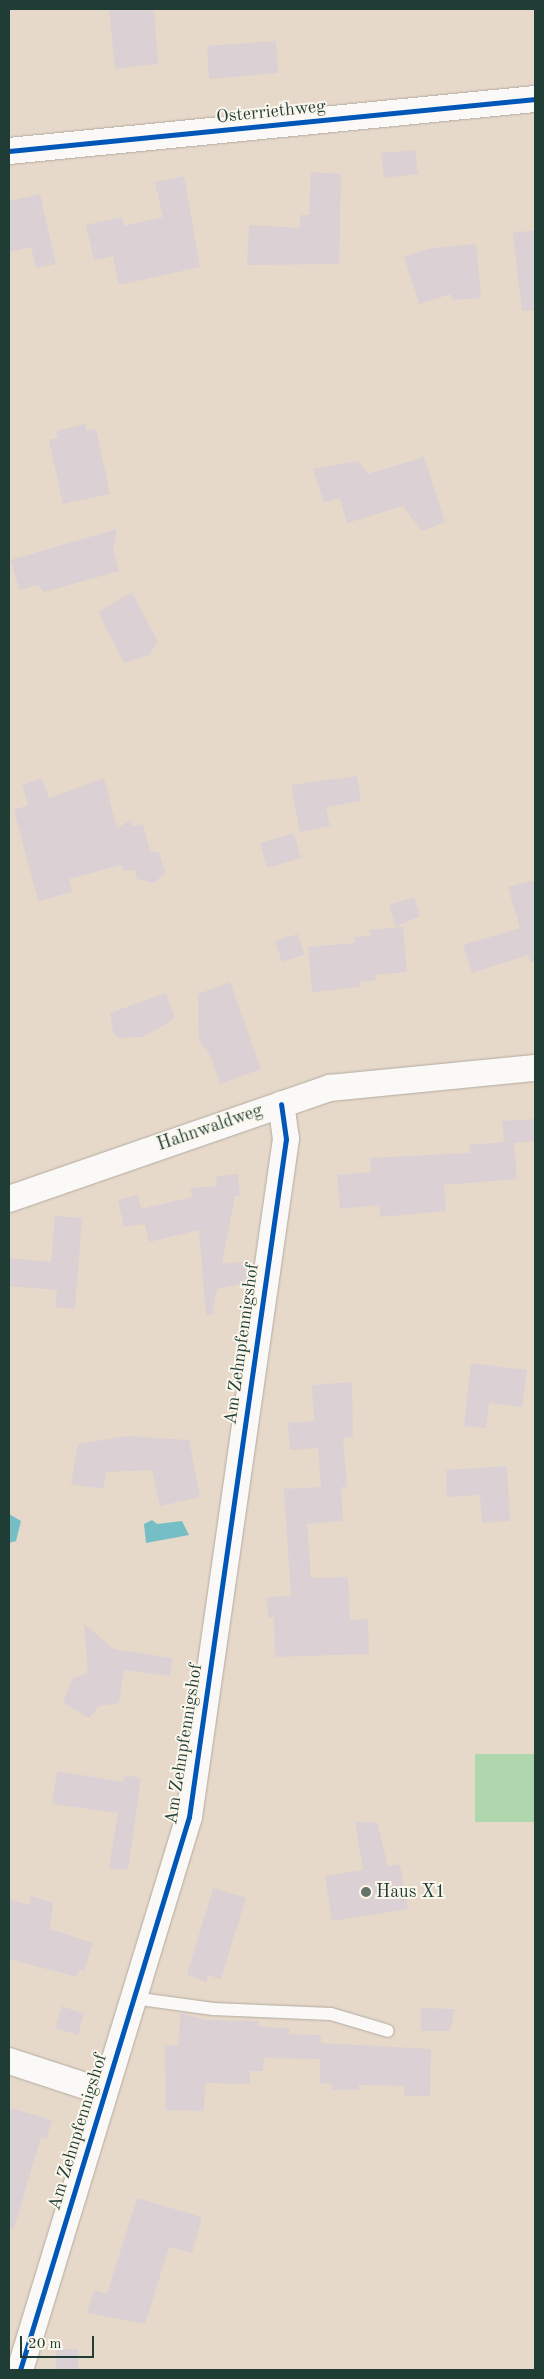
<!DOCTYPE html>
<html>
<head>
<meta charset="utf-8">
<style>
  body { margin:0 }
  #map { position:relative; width:544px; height:2379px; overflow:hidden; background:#e7d9ca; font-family:"Old Standard TT",serif }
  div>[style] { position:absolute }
  .green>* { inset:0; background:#aed7ae }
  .water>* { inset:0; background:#76bec5 }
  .building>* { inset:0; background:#dbd0d4 }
  .roads { filter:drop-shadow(0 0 1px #b1aba0) drop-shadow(0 0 1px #b1aba0) }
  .service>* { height:12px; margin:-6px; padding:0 6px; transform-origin:6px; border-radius:6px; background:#fbf9f7 }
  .minor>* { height:26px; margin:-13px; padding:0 13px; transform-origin:13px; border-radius:13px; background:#fbf9f7 }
  .cycleway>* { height:5px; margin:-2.5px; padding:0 2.5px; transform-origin:2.5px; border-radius:2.5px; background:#0057b8 }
  .dots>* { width:14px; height:14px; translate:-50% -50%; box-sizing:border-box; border:2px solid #fbf7ec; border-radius:50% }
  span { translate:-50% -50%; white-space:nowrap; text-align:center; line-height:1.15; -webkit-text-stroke:4px #fbf7ec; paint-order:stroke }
  .street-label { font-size:18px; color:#1f3d34 }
  .poi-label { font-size:18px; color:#1f3d34 }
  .left { translate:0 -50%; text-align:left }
  .frame { position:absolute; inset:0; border:10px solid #1f3d34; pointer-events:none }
  .scale { position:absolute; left:20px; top:2336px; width:74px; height:22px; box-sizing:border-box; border:2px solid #1f3d34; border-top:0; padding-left:6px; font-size:15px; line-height:18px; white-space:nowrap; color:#1f3d34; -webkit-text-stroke:4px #fbf7ec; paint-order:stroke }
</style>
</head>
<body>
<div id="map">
  <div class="green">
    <div style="clip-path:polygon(475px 1754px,535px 1754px,535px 1822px,475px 1822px)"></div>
  </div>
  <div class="water">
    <div style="clip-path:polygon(9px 1514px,21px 1521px,16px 1541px,9px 1543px)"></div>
    <div style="clip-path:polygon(152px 1520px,157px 1524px,182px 1521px,189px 1535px,146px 1543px,144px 1524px)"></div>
  </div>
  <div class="building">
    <div style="clip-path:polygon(109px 9px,154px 9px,158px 64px,115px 69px)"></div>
    <div style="clip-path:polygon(276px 41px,278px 73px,209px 79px,207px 46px)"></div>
    <div style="clip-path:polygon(415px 150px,418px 174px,384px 178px,381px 153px)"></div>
    <div style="clip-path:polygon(311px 172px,341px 174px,339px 264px,247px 265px,249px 225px,300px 228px,300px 215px,309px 215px)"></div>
    <div style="clip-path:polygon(184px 176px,200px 267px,119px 285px,113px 256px,94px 260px,86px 225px,122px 217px,124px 226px,163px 217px,155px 182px)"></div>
    <div style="clip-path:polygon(40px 194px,56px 264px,36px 268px,31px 247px,9px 252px,9px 201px)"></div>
    <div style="clip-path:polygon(535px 230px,535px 310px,522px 311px,513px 233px)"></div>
    <div style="clip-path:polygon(476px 244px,481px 298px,452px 300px,451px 294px,419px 304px,404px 256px,432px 248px)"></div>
    <div style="clip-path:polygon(85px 424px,87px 431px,96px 429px,110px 494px,63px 504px,49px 440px,58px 438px,56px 431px)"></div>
    <div style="clip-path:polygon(424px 457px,445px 522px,422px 531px,403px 506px,347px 523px,340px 498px,324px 503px,313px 469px,358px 461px,368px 474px)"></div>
    <div style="clip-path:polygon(117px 529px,113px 549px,119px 571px,44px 592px,38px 585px,19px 590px,11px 560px)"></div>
    <div style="clip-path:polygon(132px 592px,158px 642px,149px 655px,124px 663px,98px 612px)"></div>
    <div style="clip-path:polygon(357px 776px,361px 801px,326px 807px,330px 826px,300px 832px,291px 785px)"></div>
    <div style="clip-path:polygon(42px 778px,49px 798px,104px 778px,117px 828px,131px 820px,132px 826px,143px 824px,150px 851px,159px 852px,165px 873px,154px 883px,137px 879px,135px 870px,123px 871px,121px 865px,69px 879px,72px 892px,38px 901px,14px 810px,28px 805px,22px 785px)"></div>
    <div style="clip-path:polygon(294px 833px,301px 858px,267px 868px,260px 843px)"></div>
    <div style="clip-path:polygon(530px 881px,535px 882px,535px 962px,530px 962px,528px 955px,472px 973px,463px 945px,520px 928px,508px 887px)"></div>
    <div style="clip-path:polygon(414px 897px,420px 916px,396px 927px,389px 905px)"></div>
    <div style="clip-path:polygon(403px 927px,407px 972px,375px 975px,376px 980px,360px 982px,360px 987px,312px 992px,308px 947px,355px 943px,354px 937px,370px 936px,370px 930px)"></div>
    <div style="clip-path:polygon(298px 934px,304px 955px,282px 962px,275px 941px)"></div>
    <div style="clip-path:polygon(230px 982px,261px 1069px,220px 1084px,210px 1055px,199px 1041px,198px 994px)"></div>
    <div style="clip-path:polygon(166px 993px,175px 1018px,144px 1037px,119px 1038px,113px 1032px,110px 1013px)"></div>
    <div style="clip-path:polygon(535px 1119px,535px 1141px,514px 1143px,517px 1179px,444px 1185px,446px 1211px,380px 1217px,379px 1205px,340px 1209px,337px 1175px,371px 1172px,370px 1158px,470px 1153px,469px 1145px,504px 1142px,502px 1121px)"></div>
    <div style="clip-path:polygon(238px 1174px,240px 1196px,235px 1196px,222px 1264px,251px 1261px,250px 1282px,217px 1289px,212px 1315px,206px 1315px,199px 1230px,149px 1242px,141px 1209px,192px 1197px,190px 1188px,217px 1186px,216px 1176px)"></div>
    <div style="clip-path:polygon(138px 1195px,145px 1224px,124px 1227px,118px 1200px)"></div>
    <div style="clip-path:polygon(55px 1216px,82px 1218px,75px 1309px,55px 1307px,57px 1290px,9px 1286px,9px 1258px,51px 1262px)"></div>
    <div style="clip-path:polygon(471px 1363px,527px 1370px,522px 1407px,489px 1403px,486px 1428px,464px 1426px)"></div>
    <div style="clip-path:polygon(352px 1382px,353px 1437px,343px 1438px,347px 1487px,341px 1487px,343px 1521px,307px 1524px,311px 1578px,348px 1577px,350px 1620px,368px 1619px,369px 1654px,275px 1657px,274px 1617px,268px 1618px,267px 1597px,291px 1596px,284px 1489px,321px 1487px,318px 1448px,290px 1450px,288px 1423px,314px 1421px,312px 1385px)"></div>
    <div style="clip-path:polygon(128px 1436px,189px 1440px,200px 1497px,160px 1506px,152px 1470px,106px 1472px,103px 1489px,71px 1484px,78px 1444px)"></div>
    <div style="clip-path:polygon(507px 1466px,510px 1521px,482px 1523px,480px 1495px,447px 1497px,446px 1470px)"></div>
    <div style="clip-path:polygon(84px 1624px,114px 1649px,172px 1658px,170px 1676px,124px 1670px,119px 1703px,99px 1706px,89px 1718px,69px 1706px,63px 1702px,73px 1678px,88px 1673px)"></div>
    <div style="clip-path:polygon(57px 1771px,123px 1782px,124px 1775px,141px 1778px,128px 1870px,109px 1868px,118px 1813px,52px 1804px)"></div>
    <div style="clip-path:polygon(355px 1822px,377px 1822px,388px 1866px,400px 1864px,408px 1909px,332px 1921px,325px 1876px,363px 1870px)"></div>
    <div style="clip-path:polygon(213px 1888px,246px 1898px,221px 1979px,207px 1975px,207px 1982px,187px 1975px)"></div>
    <div style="clip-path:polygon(31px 1896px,53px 1903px,50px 1929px,93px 1943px,84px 1971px,79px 1969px,77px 1977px,9px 1959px,9px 1899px,29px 1905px)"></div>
    <div style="clip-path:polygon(62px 2006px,84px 2014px,78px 2035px,55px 2028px)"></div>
    <div style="clip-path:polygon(421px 2008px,455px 2009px,450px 2031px,421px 2031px)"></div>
    <div style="clip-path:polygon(180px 2013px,206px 2020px,259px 2021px,259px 2027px,290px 2028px,289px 2034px,321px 2035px,321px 2043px,431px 2049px,430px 2096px,404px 2096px,404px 2086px,359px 2085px,359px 2090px,332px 2090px,332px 2084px,320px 2083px,320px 2059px,264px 2058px,263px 2071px,250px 2071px,250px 2084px,205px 2083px,204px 2111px,166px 2110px,165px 2045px,179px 2046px)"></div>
    <div style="clip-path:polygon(14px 2109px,52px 2120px,46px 2139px,41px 2137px,14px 2229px,9px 2228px,9px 2110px)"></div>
    <div style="clip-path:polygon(137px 2198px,202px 2217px,192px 2253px,169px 2247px,145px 2324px,87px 2313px,94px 2290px,107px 2294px)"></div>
    <div style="clip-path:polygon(56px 2349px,78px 2349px,78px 2370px,56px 2370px)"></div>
  </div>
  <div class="roads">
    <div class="service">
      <div style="left:133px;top:1998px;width:81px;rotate:7.8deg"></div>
      <div style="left:213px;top:2009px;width:118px;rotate:2.4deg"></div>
      <div style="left:331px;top:2014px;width:59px;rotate:16.6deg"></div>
    </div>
    <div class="minor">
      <div style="left:9px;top:151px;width:529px;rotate:-5.65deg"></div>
      <div style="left:9px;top:1199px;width:340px;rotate:-19.1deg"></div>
      <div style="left:330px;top:1088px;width:206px;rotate:-5.6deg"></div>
      <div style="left:9px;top:2061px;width:100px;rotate:18.1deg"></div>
      <div style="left:20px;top:2370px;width:578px;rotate:-73.01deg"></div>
      <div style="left:189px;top:1817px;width:685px;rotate:-81.86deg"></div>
      <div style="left:286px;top:1139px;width:35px;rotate:-98deg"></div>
    </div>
  </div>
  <div class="cycleway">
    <div style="left:9px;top:151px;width:529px;rotate:-5.65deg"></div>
    <div style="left:20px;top:2370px;width:578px;rotate:-73.01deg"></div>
    <div style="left:189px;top:1817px;width:685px;rotate:-81.86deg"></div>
    <div style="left:286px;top:1139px;width:35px;rotate:-98deg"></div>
  </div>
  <div class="dots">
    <div style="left:366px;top:1892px;background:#657468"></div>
  </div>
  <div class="street-label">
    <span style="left:271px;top:112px;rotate:-6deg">Osterriethweg</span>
    <span style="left:210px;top:1128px;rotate:-19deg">Hahnwaldweg</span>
    <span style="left:242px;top:1344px;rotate:-82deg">Am Zehnpfennigshof</span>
    <span style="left:184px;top:1744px;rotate:-81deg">Am Zehnpfennigshof</span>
    <span style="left:78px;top:2132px;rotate:-73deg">Am Zehnpfennigshof</span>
  </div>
  <div class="poi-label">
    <span class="left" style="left:376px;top:1892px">Haus X1</span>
  </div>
  <div class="frame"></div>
  <div class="scale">20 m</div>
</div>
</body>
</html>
